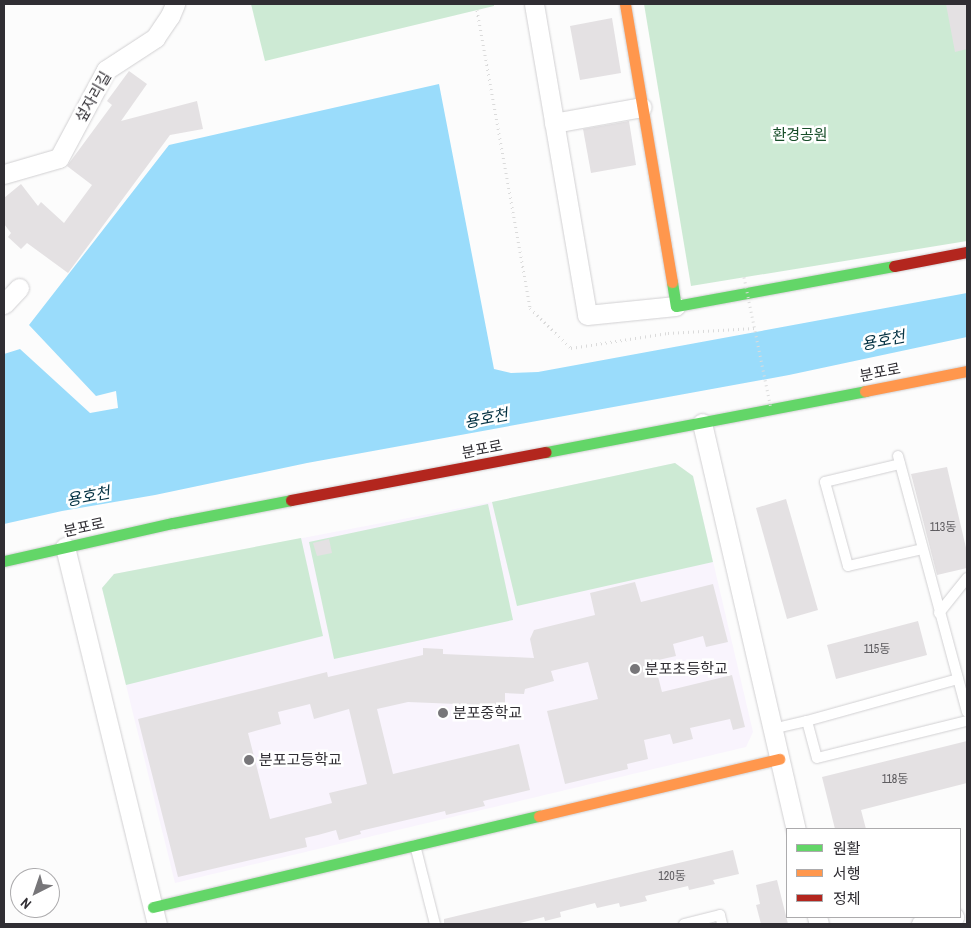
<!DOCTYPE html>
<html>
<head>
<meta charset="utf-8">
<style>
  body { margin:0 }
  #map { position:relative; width:971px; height:928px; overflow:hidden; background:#fcfcfc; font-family:"Archivo Narrow","Noto Sans KR",sans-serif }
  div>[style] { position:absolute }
  .built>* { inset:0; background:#f9f4fd }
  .green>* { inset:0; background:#cdead4 }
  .water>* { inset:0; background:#9adcfb }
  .building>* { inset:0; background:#e4e1e3 }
  .path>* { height:3px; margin-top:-1.5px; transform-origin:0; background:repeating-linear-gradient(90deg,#dbdbdb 0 1px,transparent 0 5px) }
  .roads { filter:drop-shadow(0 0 1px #d1d0d2) drop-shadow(0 0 1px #d1d0d2) }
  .lane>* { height:10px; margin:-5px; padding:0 5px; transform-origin:5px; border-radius:5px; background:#fff }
  .street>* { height:19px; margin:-9.5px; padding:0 9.5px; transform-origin:9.5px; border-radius:9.5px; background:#fff }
  .fast>* { height:11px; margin:-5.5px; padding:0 5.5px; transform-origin:5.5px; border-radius:5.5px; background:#63d668 }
  .slow>* { height:11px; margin:-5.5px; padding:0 5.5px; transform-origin:5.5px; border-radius:5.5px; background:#ff974d }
  .jam>* { height:11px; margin:-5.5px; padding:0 5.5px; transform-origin:5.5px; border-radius:5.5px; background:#b3261e }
  .path-bridge>* { height:3px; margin-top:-1.5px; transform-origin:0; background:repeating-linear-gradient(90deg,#dbdbdb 0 1px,transparent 0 5px) }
  .dots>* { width:14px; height:14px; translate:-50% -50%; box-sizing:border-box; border:2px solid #fff; border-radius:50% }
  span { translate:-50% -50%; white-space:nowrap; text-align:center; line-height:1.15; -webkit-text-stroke:5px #fff; paint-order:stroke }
  .number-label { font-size:12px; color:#5e5c60 }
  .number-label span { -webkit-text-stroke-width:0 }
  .street-label { font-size:15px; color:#302e33 }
  .park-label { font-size:15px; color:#184e2a }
  .poi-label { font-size:15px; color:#302e33 }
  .left { translate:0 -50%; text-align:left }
  .water-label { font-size:16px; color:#073445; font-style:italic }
  .frame { position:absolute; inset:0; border:5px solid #302e33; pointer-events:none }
  .legend { position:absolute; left:786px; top:828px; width:175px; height:90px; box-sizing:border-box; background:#fff; border:1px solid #acabad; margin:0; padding:6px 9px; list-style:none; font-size:15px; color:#302e33 }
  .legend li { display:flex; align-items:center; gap:10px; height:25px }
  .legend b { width:25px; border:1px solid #acabad }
  .north { position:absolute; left:10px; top:868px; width:50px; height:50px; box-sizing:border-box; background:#fff; border:1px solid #acabad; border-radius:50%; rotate:221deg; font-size:14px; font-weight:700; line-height:20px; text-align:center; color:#302e33 }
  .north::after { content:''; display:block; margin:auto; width:18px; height:22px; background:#777679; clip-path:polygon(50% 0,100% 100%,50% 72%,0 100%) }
</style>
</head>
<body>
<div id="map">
  <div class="built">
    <div style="clip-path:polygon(675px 463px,693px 476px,753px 732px,746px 747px,175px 883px,102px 588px,114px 574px,492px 502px)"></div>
  </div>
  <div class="green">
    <div style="clip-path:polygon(251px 4px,494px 4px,494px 6px,265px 61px)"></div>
    <div style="clip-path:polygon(644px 4px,967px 4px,967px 241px,691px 286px)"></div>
    <div style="clip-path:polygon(675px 463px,693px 476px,713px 562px,517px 606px,492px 502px)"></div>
    <div style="clip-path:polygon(488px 504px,513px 620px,334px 659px,309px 542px)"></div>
    <div style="clip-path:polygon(301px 538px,323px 636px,126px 685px,102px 588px,114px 574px)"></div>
  </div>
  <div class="water">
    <div style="clip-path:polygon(439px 84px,494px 369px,511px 373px,538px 372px,967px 293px,967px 337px,789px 375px,307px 463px,155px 495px,62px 511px,4px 524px,4px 354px,20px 349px,90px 413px,118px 408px,116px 391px,96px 396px,29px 325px,169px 145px)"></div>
  </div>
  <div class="building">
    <div style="clip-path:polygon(946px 4px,967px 4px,967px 49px,955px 52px)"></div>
    <div style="clip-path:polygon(612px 18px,621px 73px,580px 80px,570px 26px)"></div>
    <div style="clip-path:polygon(129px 71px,147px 84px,121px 121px,197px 101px,203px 129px,170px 135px,68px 273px,27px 243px,21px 249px,8px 237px,11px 233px,4px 224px,4px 198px,21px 184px,38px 206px,41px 202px,64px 223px,92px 185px,67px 166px,112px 105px,107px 101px)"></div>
    <div style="clip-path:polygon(629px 121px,636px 165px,591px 173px,583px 129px)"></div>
    <div style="clip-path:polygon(947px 467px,967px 552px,967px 568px,937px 575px,911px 474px)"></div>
    <div style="clip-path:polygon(786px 499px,818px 610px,787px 619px,756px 508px)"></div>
    <div style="clip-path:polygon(329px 539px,332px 553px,317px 556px,313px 543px)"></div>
    <div style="clip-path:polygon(evenodd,635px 582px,641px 602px,713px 584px,728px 642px,706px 647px,703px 636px,673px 644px,676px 656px,654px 661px,662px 692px,732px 675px,745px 727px,733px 730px,730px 719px,690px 728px,693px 739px,673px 744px,670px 734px,644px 740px,648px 759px,627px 764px,628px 769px,565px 784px,547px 711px,598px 699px,588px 662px,551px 671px,554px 681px,525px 689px,524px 694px,505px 693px,505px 706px,408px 702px,377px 709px,393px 774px,519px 744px,530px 790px,483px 801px,485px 806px,446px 815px,445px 811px,360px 831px,361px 834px,339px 840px,336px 830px,318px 835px,305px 838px,307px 847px,178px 877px,138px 719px,327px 672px,328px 677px,423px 655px,423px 648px,443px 649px,443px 654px,534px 658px,530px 639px,534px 630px,595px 615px,590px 593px,635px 582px,310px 704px,314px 719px,349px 709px,367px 784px,329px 793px,332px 803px,270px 819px,248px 733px,281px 724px,278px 712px,310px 704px)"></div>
    <div style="clip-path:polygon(918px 621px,927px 655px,836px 679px,827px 645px)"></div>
    <div style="clip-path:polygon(967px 741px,967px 783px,861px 810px,866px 829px,835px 829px,822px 777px)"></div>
    <div style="clip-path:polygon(733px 850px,739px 874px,713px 880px,715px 884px,689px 890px,688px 886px,645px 896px,647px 901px,620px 907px,619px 903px,597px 908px,595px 903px,560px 912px,561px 917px,545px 921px,544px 917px,516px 924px,444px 924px,444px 919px)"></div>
    <div style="clip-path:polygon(777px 880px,788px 924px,761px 924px,756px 905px,760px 904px,756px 885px)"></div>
  </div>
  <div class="path">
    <div style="left:477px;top:10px;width:303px;rotate:79.9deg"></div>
    <div style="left:530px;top:308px;width:57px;rotate:44.3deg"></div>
    <div style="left:571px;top:348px;width:98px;rotate:-8.8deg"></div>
    <div style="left:668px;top:333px;width:87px;rotate:-3.3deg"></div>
  </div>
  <div class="roads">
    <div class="lane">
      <div style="left:898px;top:456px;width:265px;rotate:74.9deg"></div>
      <div style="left:900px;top:464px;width:77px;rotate:166.5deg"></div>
      <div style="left:825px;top:482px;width:87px;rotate:74.7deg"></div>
      <div style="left:848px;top:566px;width:76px;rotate:-12.9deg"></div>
      <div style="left:939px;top:613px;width:45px;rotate:-51.3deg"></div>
      <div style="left:958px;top:679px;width:157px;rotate:164.5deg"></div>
      <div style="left:807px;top:721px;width:38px;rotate:75deg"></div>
      <div style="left:817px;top:758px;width:154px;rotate:-13.9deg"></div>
      <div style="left:772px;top:729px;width:36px;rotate:-13deg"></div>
      <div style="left:415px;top:845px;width:81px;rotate:75.8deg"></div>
      <div style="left:684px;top:924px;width:37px;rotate:-14deg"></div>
      <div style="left:720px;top:915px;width:9px;rotate:77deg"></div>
    </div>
    <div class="street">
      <div style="left:534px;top:4px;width:315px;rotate:80.3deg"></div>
      <div style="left:587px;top:315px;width:89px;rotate:-5.8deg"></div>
      <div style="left:554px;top:123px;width:89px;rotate:-10.3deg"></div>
      <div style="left:4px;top:174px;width:57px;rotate:-16.2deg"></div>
      <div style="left:59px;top:158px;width:100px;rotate:-61.9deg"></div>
      <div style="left:106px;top:70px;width:59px;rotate:-33.1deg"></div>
      <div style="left:155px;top:38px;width:27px;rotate:-56deg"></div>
      <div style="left:170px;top:16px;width:13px;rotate:-67deg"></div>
      <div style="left:4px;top:304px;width:22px;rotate:-47deg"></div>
      <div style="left:702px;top:423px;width:417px;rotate:77deg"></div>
      <div style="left:65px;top:547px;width:388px;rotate:76.3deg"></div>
      <div style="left:817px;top:917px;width:7px;rotate:74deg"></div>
      <div style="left:921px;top:924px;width:34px;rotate:-12deg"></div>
    </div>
    <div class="fast">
      <div style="left:672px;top:282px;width:24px;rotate:81deg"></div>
      <div style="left:676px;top:306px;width:222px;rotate:-10.4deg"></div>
      <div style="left:546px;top:452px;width:325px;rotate:-10.8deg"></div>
      <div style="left:4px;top:561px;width:173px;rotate:-12.7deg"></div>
      <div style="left:173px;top:523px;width:120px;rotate:-11deg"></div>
      <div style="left:153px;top:907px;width:397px;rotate:-13.3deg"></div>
    </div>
    <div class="slow">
      <div style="left:625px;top:4px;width:282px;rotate:80.4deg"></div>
      <div style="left:865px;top:391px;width:104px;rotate:-11.1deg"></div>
      <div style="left:539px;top:816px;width:247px;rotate:-13.4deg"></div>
    </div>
    <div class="jam">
      <div style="left:894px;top:266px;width:74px;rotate:-10.9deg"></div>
      <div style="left:291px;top:500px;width:259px;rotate:-10.7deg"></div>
    </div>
  </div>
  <div class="path-bridge">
    <div style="left:744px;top:277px;width:135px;rotate:78.4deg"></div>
  </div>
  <div class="dots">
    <div style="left:635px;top:669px;background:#777679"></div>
    <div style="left:443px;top:713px;background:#777679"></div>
    <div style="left:249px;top:760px;background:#777679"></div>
  </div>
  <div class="number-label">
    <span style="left:943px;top:528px">113동</span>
    <span style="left:877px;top:650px">115동</span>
    <span style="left:895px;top:780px">118동</span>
    <span style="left:672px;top:877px">120동</span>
  </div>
  <div class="street-label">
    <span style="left:93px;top:97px;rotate:-60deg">섶자리길</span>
    <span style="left:880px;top:372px;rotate:-11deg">분포로</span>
    <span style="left:482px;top:449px;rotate:-11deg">분포로</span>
    <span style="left:84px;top:527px;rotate:-12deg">분포로</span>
  </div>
  <div class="park-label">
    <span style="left:800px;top:135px">환경공원</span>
  </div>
  <div class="poi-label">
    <span class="left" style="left:645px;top:669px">분포초등학교</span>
    <span class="left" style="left:453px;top:713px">분포중학교</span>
    <span class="left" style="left:259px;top:760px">분포고등학교</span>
  </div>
  <div class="water-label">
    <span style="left:883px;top:340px;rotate:-11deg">용호천</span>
    <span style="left:486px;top:418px;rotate:-11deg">용호천</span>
    <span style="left:88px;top:496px;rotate:-11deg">용호천</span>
  </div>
  <div class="frame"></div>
  <ul class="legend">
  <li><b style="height:6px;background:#63d668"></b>원활</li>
  <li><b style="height:6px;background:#ff974d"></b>서행</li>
  <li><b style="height:6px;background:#b3261e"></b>정체</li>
  </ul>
  <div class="north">N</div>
</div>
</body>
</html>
